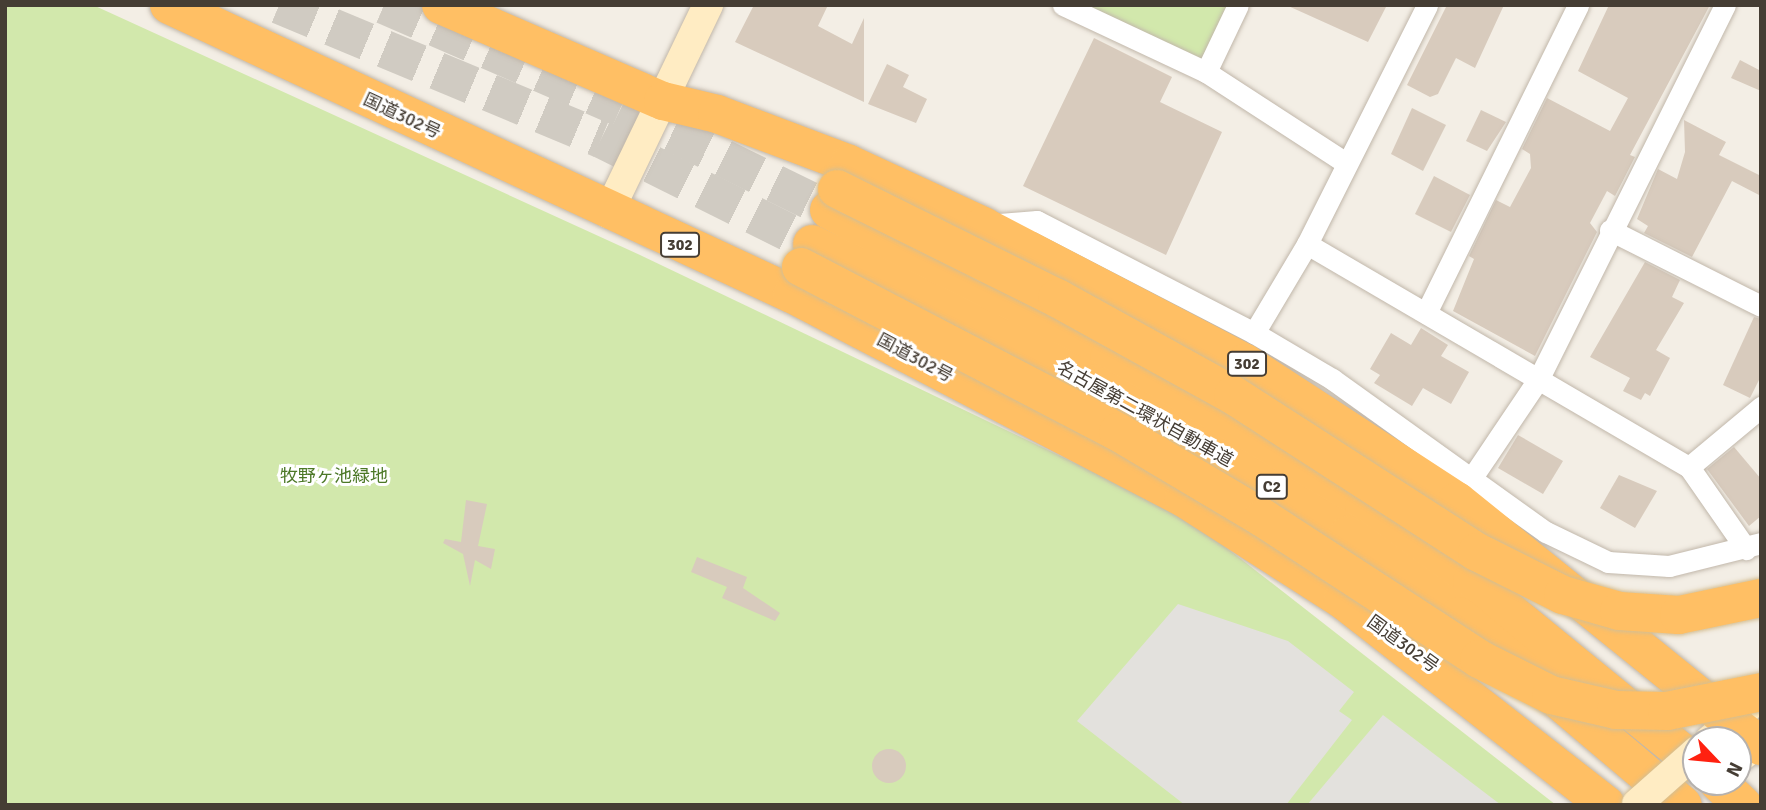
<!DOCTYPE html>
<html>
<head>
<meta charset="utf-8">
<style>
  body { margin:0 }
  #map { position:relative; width:1766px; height:810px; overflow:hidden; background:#f3eee5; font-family:Signika,"Noto Sans JP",sans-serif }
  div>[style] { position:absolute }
  .green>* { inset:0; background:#d2e8ac }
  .parking>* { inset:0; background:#e3e1dd }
  .building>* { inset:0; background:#d8cbbd }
  .round { border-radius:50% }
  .highway-tunnel>* { height:38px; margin-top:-19px; transform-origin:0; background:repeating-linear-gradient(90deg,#d0cbc2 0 38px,transparent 0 57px) }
  .roads { filter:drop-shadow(0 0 2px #c1b7aa) drop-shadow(0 0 2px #c1b7aa) }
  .street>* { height:21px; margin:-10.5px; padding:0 10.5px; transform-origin:10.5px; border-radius:10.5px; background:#fff }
  .secondary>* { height:30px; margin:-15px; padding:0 15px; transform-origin:15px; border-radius:15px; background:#ffecc3 }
  .highway>* { height:38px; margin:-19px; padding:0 19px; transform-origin:19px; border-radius:19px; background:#ffbf64 }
  .bridges { filter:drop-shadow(0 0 2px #d4be93) drop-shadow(0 0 2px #d4be93) }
  .secondary-bridge>* { height:30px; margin:-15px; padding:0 15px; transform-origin:15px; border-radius:15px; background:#ffecc3 }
  .highway-bridge>* { height:38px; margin:-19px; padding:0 19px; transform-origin:19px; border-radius:19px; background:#ffbf64 }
  span { translate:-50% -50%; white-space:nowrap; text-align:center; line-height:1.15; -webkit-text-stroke:6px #fff; paint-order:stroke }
  .shield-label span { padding:2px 5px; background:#fff; border:2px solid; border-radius:5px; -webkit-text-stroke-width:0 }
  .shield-label { font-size:16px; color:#453d34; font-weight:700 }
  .street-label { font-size:18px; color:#453d34 }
  .park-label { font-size:18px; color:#4c7827 }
  .frame { position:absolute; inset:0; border:7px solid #453d34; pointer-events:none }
  .north { position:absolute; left:1682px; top:726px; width:70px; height:70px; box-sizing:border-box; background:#fff; border:2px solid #b5b1ae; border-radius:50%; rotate:116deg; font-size:19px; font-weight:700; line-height:28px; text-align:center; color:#453d34 }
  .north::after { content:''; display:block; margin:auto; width:24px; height:32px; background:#ff2110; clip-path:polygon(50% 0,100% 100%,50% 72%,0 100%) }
</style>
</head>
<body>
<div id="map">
  <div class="green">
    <div style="clip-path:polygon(5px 5px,93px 5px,640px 255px,1186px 516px,1556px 805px,5px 805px)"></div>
    <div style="clip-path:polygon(1084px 5px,1230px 5px,1203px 60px)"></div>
  </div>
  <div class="parking">
    <div style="clip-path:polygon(1178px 604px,1288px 641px,1354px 692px,1339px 711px,1352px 720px,1286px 805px,1185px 805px,1077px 721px)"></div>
    <div style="clip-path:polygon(1383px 715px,1501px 805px,1307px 805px)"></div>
  </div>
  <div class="building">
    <div style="clip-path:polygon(754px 5px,828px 5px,818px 26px,852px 44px,864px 18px,864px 102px,735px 42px)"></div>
    <div style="clip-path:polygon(1286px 5px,1387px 5px,1368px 42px)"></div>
    <div style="clip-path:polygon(1447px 5px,1504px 5px,1475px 68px,1456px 58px,1438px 94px,1430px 97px,1407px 85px)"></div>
    <div style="clip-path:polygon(1609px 5px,1710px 5px,1630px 155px,1635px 157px,1615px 196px,1607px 191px,1590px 223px,1597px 232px,1535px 356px,1453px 311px,1474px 259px,1469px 256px,1496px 200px,1510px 207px,1531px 168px,1530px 154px,1522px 149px,1547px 98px,1610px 131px,1628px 98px,1578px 71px)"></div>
    <div style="clip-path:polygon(1094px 38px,1172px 77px,1160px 102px,1222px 132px,1166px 255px,1023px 186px)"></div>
    <div style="clip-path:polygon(1740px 60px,1761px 71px,1761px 91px,1731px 78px)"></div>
    <div style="clip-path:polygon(887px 64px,909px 75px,903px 87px,927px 99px,916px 123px,868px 104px)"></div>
    <div style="clip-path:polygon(1412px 108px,1446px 125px,1423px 171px,1391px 154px)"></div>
    <div style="clip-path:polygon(1481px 110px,1506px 122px,1487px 151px,1466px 141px)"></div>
    <div style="clip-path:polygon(1684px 120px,1726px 142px,1719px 155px,1761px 176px,1761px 196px,1732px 181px,1692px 257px,1644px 233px,1648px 226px,1637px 219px,1658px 169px,1677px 179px,1685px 152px)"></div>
    <div style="clip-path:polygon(1434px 176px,1470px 195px,1451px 232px,1415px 214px)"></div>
    <div style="clip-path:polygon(1645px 262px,1680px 280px,1672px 297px,1684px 303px,1656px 350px,1670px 358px,1650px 396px,1645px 393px,1641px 400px,1623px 391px,1630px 378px,1590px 357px)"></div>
    <div style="clip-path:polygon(1754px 317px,1761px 319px,1761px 376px,1750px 398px,1723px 385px)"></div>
    <div style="clip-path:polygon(1421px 328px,1448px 345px,1441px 356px,1469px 372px,1451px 404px,1423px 388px,1412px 406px,1374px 383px,1380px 375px,1370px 369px,1391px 333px,1411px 345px)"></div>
    <div style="clip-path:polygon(1518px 435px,1563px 461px,1543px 494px,1498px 468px)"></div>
    <div style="clip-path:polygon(1734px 447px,1761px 479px,1761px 516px,1749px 526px,1707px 469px)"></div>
    <div style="clip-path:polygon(1619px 475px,1657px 491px,1635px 528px,1600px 508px)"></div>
    <div style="clip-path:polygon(466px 500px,487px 504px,478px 546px,495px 549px,491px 569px,475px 560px,470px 586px,463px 554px,443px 543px,445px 539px,461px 542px)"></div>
    <div style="clip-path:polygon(697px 557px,747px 577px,743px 588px,780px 613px,775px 621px,722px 598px,727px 587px,691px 572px)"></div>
    <div class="round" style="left:872px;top:749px;width:34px;height:34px"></div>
  </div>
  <div class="highway-tunnel">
    <div style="left:279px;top:5px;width:349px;rotate:22.6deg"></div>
    <div style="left:601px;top:139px;width:236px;rotate:26.5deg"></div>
    <div style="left:384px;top:5px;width:258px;rotate:23.5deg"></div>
    <div style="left:621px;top:108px;width:232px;rotate:26.1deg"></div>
  </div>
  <div class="roads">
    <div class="street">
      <div style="left:1063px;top:5px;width:158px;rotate:25.1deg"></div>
      <div style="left:1206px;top:72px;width:167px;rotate:33deg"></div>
      <div style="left:1206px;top:72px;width:74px;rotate:-64.5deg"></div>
      <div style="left:987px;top:225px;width:50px;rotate:-4.6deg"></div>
      <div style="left:1037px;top:221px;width:244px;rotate:27.3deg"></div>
      <div style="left:1254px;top:333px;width:91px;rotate:30.5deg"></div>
      <div style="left:1332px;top:379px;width:263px;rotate:35.6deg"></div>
      <div style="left:1546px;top:532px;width:69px;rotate:25.8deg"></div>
      <div style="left:1608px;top:562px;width:61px;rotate:3.8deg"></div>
      <div style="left:1669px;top:566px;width:95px;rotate:-14deg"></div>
      <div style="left:1610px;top:230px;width:169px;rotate:26.7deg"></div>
      <div style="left:1307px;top:244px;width:442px;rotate:30.3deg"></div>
      <div style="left:1689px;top:467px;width:100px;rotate:55.2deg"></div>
      <div style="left:1426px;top:313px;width:343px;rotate:-63.7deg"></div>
      <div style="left:1254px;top:333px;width:104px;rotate:-59.2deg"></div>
      <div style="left:1307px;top:244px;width:267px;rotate:-63.3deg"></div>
      <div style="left:1689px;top:467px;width:94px;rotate:-39.8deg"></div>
      <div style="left:1473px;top:476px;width:118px;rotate:-56deg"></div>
      <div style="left:1539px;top:378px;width:417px;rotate:-63.5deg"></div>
    </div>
    <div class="secondary">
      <div style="left:608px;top:213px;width:231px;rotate:-64.3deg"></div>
      <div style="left:1710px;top:740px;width:49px;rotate:-40.9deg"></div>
      <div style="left:1738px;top:759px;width:30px;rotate:-40deg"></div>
    </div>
    <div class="highway">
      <div style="left:169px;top:5px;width:687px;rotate:24.89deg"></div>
      <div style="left:792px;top:294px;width:442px;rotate:27.5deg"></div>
      <div style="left:1184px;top:498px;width:189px;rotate:32.7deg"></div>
      <div style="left:1343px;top:600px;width:333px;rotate:37.9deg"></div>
      <div style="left:441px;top:5px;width:242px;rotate:23.4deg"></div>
      <div style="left:663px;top:101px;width:56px;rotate:13.5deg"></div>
      <div style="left:717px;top:114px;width:141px;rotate:20.7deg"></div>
      <div style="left:849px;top:164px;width:148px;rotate:24.8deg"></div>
      <div style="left:983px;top:226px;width:296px;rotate:27.6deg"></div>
      <div style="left:1245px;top:363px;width:253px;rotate:33.1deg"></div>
      <div style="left:1457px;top:501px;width:390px;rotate:38.9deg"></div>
      <div style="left:829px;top:210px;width:317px;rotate:27.9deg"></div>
      <div style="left:1109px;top:358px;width:295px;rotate:30.3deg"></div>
      <div style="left:1364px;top:507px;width:131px;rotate:34.4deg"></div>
      <div style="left:1472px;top:581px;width:289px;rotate:39.2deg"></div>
      <div style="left:812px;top:244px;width:315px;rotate:26.4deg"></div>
      <div style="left:1094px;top:384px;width:295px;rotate:30.7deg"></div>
      <div style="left:1348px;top:535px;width:137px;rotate:36.1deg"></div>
      <div style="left:1459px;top:616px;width:293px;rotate:40.2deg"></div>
      <div style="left:1718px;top:782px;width:34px;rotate:43deg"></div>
    </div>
  </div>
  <div class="bridges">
    <div class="secondary-bridge">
      <div style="left:1637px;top:804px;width:79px;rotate:-41.4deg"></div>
    </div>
    <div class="highway-bridge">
      <div style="left:837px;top:189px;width:246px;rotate:26.4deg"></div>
      <div style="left:1057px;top:298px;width:201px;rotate:28.9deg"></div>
      <div style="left:1233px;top:395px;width:290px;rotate:32.8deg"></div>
      <div style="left:1477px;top:552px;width:96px;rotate:26.6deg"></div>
      <div style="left:1563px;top:595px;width:58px;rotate:15.9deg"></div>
      <div style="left:1619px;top:611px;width:60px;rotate:3.8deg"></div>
      <div style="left:1679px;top:615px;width:84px;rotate:-11.7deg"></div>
      <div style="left:801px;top:267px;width:357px;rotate:27.5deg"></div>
      <div style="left:1118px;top:432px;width:169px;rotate:30.7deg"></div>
      <div style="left:1263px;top:518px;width:258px;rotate:33.1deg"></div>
      <div style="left:1479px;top:659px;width:80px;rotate:26.6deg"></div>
      <div style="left:1551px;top:695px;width:67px;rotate:13deg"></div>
      <div style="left:1616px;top:710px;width:51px;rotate:1.1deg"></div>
      <div style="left:1667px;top:711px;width:96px;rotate:-11.4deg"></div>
    </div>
  </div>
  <div class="shield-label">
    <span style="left:680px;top:245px">302</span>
    <span style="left:1247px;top:364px">302</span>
    <span style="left:1272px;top:487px">C2</span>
  </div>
  <div class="street-label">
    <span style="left:402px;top:116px;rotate:25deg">国道302号</span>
    <span style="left:915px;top:358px;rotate:28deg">国道302号</span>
    <span style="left:1145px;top:414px;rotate:29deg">名古屋第二環状自動車道</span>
    <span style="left:1403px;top:644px;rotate:36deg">国道302号</span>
  </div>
  <div class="park-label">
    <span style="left:334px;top:476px">牧野ヶ池緑地</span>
  </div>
  <div class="frame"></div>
  <div class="north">N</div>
</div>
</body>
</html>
